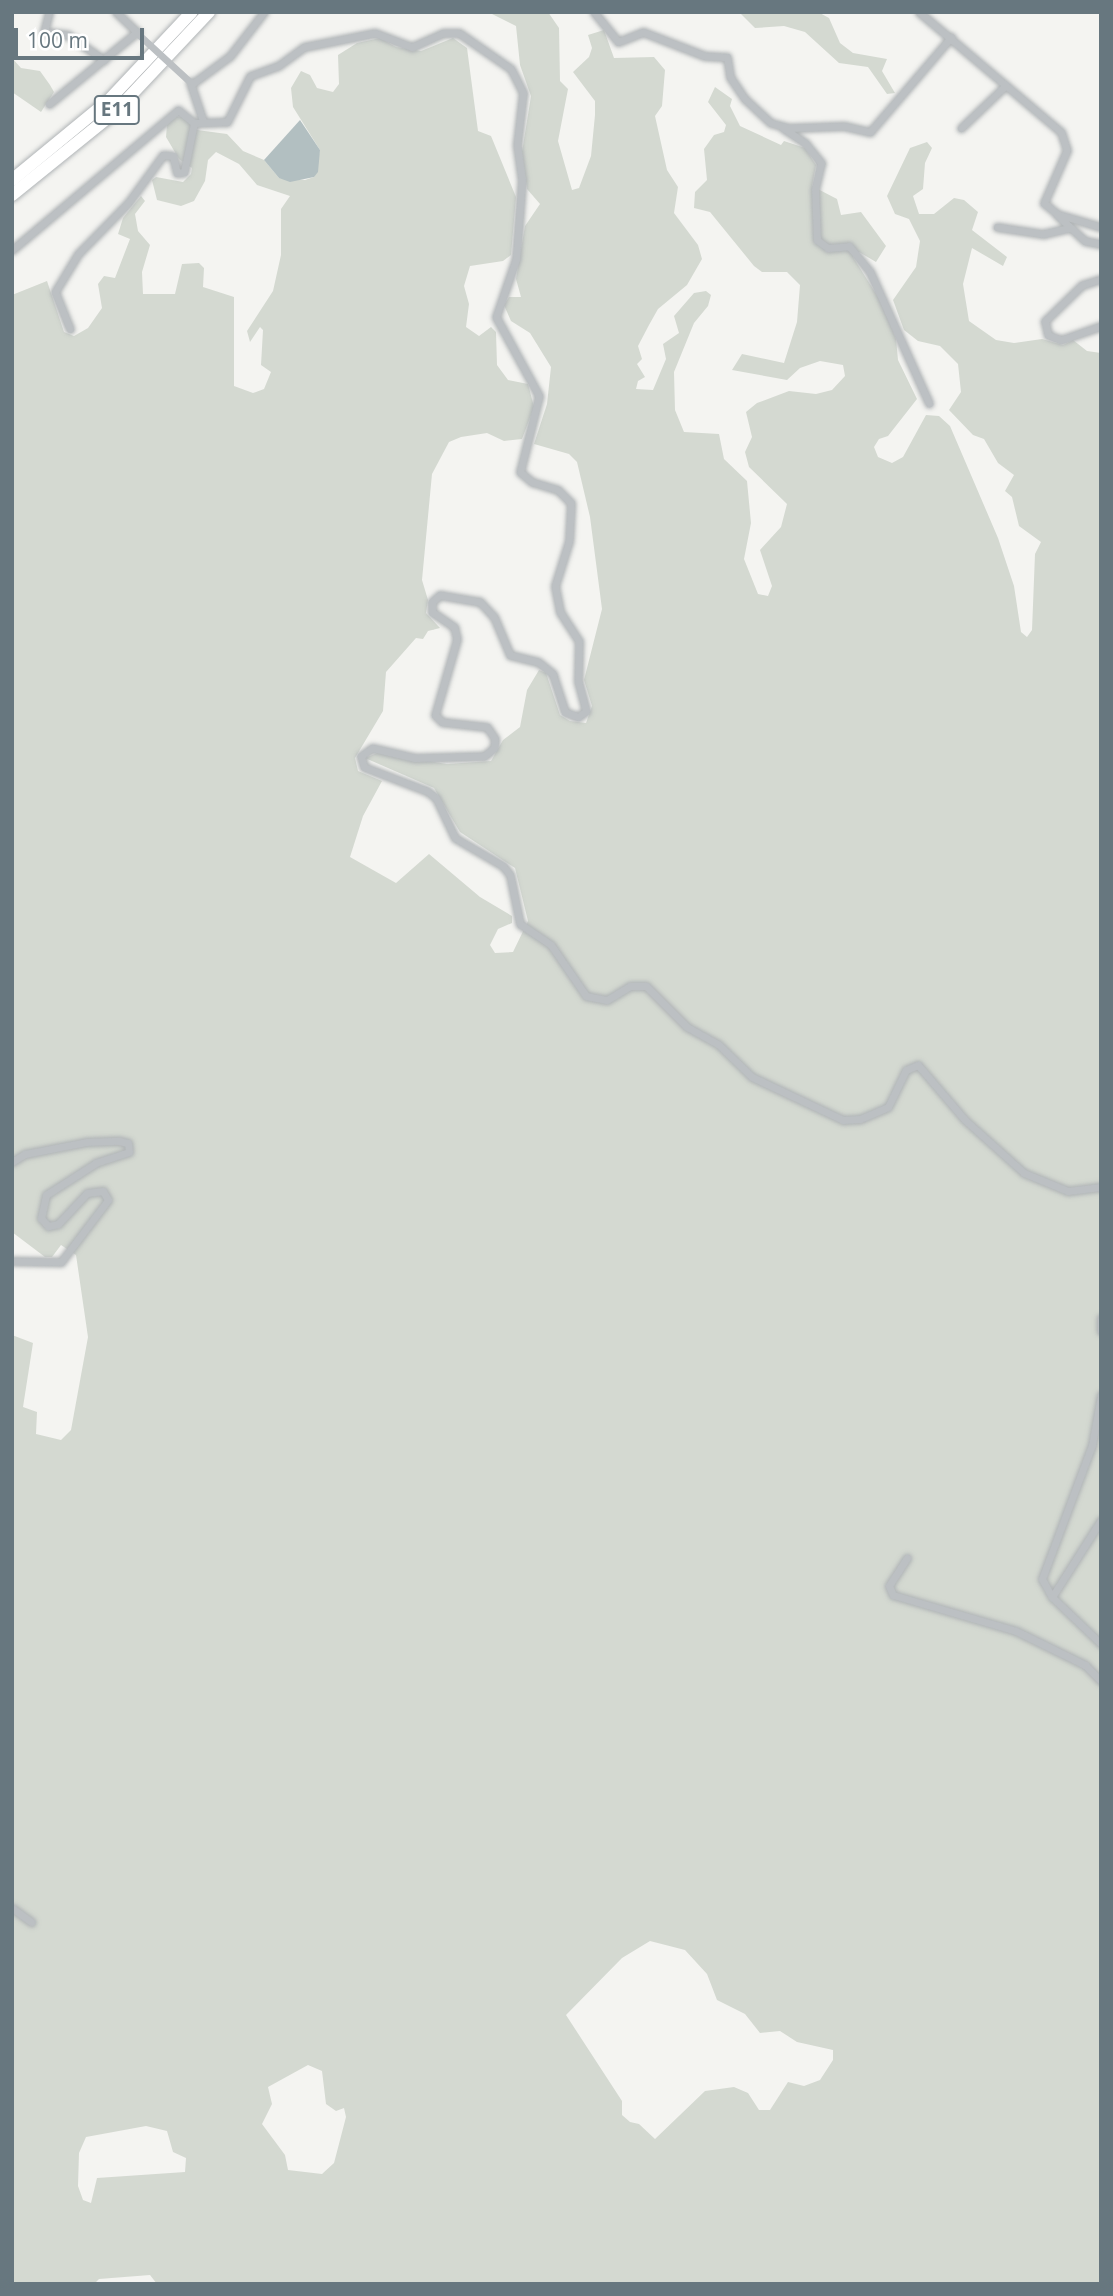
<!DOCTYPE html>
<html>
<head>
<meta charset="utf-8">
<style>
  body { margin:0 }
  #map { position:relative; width:1113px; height:2296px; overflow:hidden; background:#f4f4f1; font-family:"Open Sans",sans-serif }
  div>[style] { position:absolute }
  .green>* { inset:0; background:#d4d9d1 }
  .water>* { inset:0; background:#b2bfc1 }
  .roads { filter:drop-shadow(0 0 2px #b0b4b6) drop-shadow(0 0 2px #b0b4b6) }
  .minor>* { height:7px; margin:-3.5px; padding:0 3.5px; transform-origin:3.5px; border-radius:3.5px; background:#bcc0c3 }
  .motorway>* { height:12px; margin:-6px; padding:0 6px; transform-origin:6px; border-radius:6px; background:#fff }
  .minor-bridge>* { height:7px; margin:-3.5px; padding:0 3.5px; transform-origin:3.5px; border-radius:3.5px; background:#bcc0c3 }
  span { translate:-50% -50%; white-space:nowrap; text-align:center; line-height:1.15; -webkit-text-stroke:7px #fff; paint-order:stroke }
  .shield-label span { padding:2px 5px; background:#fff; border:2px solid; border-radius:5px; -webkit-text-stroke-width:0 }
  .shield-label { font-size:19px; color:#67777f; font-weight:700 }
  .frame { position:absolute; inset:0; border:14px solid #67777f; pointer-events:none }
  .scale { position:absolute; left:14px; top:28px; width:130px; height:32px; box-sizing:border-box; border:4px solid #67777f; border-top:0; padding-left:9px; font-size:21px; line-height:24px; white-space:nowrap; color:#67777f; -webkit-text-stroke:5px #fff; paint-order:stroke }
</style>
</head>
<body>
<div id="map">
  <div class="green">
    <div style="clip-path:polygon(evenodd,488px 12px,548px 12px,559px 28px,560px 81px,568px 89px,558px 141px,572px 190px,579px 188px,591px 156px,595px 115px,595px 101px,573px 72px,589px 57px,592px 48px,588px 35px,604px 30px,614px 58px,654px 57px,665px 70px,662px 106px,655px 116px,667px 170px,678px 187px,674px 213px,698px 245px,702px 259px,687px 285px,658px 309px,649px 325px,638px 346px,642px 359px,637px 364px,645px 377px,638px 381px,636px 389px,653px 390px,666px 359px,663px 344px,679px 333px,674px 316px,694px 293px,706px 291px,711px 295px,708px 306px,694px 323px,674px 372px,675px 410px,684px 432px,719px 434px,724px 459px,747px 481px,751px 523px,744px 559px,758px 594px,768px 596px,772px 586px,760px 550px,781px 527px,787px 504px,749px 467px,745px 452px,752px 437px,746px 412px,757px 403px,789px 391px,816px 394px,832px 390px,845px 376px,843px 365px,820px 361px,800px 368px,787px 380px,732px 370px,742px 354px,784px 363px,797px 322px,800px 285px,787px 272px,762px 272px,754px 266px,710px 212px,694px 208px,695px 192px,707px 180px,704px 149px,714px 135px,724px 132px,726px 125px,708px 102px,715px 87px,732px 99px,730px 106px,740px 126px,781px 145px,784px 141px,805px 148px,816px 165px,812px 186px,837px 199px,841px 215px,861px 212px,886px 246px,876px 262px,859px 252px,853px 257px,883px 305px,896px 339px,898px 360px,917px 399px,888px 436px,879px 439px,874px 447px,878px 457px,892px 463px,903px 457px,926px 415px,939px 416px,950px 426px,998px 538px,1014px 586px,1021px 632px,1027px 637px,1032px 630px,1035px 554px,1041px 542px,1019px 526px,1012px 497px,1005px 491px,1014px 475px,998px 463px,984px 439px,973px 435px,949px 410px,961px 392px,958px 364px,940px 346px,918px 341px,904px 330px,893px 300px,916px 267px,920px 241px,909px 219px,895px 214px,887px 196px,910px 148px,927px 142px,932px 148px,925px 163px,923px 189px,913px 196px,919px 214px,934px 214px,954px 198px,964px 200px,978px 212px,972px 230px,1007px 257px,1003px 266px,972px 248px,963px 284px,969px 321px,996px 340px,1014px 343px,1042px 339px,1063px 345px,1073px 340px,1087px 351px,1101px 353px,1101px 2284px,157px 2284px,150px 2275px,99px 2279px,94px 2284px,12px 2284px,12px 1335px,33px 1343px,23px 1407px,37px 1412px,36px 1434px,61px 1440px,71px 1430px,88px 1337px,76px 1255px,61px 1245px,52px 1257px,45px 1257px,12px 1232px,12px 295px,47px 281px,64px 332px,74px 336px,88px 328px,102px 308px,98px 284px,104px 276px,115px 278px,130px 239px,118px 234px,123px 218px,141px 196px,145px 201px,135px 214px,138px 231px,150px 245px,142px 272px,143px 294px,175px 294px,182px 264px,199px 263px,204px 268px,203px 287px,234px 297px,234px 386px,253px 393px,264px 389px,271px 372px,261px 365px,263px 330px,260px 327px,250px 342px,247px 331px,273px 291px,281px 255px,281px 209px,290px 196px,257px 185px,239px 164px,216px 152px,208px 160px,205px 181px,194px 201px,181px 206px,157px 200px,152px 180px,156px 177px,183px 182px,191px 174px,192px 168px,179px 159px,166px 137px,167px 125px,175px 117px,183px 117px,197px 130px,227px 134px,243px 151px,264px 160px,279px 178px,305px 180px,314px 177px,320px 150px,293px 107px,291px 88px,301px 71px,310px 75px,317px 88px,333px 92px,339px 84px,338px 55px,357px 43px,380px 38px,396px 47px,421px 51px,453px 38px,467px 48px,478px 131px,491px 136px,516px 197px,511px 255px,503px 261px,470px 266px,464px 286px,469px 304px,466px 327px,479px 336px,491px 327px,496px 332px,497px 365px,508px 380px,528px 384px,534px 407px,522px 439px,504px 441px,487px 433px,461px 437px,449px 442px,432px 474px,422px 580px,428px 600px,426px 613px,440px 628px,428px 631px,423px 639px,416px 638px,386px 672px,383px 711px,355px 758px,358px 771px,382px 781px,363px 816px,350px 857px,396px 883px,429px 854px,480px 897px,512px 916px,512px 923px,498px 929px,490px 945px,495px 953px,513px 952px,528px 921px,515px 868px,460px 832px,434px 788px,365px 758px,377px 753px,447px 764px,491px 761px,503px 740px,520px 727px,527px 690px,539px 670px,546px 673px,560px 715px,570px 721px,586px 723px,592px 706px,584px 680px,602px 609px,590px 517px,577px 462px,569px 454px,534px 444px,547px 404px,551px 367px,530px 333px,511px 321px,504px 305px,509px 297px,521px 297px,516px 279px,525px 226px,540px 204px,527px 189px,522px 152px,531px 96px,520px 65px,516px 26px,488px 12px,650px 1941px,685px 1950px,707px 1974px,717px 2000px,745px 2014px,760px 2033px,780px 2031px,797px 2042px,833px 2050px,833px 2060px,820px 2080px,804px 2086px,788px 2082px,770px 2110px,759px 2110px,748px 2093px,734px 2087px,705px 2091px,655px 2139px,639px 2124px,630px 2122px,622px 2115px,622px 2101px,566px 2015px,622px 1958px,650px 1941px,488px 12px,308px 2065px,322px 2071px,326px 2104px,336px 2111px,344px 2108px,346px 2117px,334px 2163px,322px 2174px,288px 2170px,285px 2155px,262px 2124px,272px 2104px,268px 2087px,308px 2065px,488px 12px,146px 2126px,167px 2131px,173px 2152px,186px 2158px,185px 2172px,97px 2178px,91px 2203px,83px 2200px,78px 2186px,79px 2153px,86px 2137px,146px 2126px)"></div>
    <div style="clip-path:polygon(739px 12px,818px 12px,829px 18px,840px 43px,853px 53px,887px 59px,882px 71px,895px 93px,887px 94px,868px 67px,839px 63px,805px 32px,784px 26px,755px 28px)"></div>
    <div style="clip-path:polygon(12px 58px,21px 68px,40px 71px,50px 85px,54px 92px,41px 112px,12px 92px)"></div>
  </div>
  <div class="water">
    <div style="clip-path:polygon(300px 120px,320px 150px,318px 172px,314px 177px,290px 182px,279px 178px,264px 160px)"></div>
  </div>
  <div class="roads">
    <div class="minor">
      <div style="left:49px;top:12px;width:21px;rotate:104deg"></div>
      <div style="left:44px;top:32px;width:24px;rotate:7deg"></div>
      <div style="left:68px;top:35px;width:44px;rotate:34.8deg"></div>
      <div style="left:116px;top:12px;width:30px;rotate:44deg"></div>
      <div style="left:594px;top:12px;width:38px;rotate:51deg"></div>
      <div style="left:618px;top:42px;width:27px;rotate:-22deg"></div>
      <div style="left:643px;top:32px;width:66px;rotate:21.2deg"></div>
      <div style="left:705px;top:56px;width:22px;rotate:3deg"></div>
      <div style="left:727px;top:57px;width:20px;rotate:81deg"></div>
      <div style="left:730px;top:77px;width:27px;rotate:56deg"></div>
      <div style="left:745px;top:99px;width:35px;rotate:43deg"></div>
      <div style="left:771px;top:123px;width:19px;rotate:16deg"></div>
      <div style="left:789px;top:128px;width:55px;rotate:-2.1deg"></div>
      <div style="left:844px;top:126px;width:27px;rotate:13deg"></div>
      <div style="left:870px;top:132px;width:125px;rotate:-49.5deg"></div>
      <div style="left:919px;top:12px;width:186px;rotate:40.2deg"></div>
      <div style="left:1061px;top:132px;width:19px;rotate:72deg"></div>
      <div style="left:1067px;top:150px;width:58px;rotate:113.5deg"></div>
      <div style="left:1044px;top:203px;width:17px;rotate:40deg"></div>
      <div style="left:1057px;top:214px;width:46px;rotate:16.5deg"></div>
      <div style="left:190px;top:82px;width:41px;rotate:71.6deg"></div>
      <div style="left:192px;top:84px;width:47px;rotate:-36.4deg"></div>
      <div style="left:230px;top:56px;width:56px;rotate:-52.3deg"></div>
      <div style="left:49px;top:104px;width:114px;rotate:-39.3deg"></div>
      <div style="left:194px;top:123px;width:33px;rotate:-2deg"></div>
      <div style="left:227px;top:122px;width:51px;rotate:-63.4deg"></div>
      <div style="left:250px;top:76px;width:30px;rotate:-20deg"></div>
      <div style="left:278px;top:66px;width:32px;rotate:-36deg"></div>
      <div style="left:304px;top:47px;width:72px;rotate:-11.2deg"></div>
      <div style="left:375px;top:33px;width:40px;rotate:21deg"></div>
      <div style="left:412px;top:47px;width:34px;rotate:-24deg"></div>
      <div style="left:443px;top:33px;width:16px"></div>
      <div style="left:459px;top:33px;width:63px;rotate:34.7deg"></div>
      <div style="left:511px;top:69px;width:27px;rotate:63deg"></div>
      <div style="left:523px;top:93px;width:52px;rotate:96.6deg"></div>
      <div style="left:517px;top:145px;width:35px;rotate:82deg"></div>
      <div style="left:522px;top:180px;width:79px;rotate:94.3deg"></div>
      <div style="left:516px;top:259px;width:61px;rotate:109deg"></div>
      <div style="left:496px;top:317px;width:90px;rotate:61.4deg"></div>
      <div style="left:539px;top:396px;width:78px;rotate:104deg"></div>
      <div style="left:520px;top:472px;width:16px;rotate:40deg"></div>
      <div style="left:532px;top:482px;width:27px;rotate:17deg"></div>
      <div style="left:558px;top:490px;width:18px;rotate:45deg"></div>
      <div style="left:571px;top:503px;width:38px;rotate:93deg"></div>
      <div style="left:569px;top:541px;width:47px;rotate:107.3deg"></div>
      <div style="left:555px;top:586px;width:26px;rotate:79deg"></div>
      <div style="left:560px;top:612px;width:35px;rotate:57deg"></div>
      <div style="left:579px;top:641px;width:40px;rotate:91.4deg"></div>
      <div style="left:578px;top:681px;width:31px;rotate:75deg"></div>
      <div style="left:586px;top:711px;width:10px;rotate:143deg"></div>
      <div style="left:578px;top:717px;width:14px;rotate:-159deg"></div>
      <div style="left:565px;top:712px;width:40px;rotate:-108deg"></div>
      <div style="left:553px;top:674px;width:19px;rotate:-141deg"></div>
      <div style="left:538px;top:662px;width:29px;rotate:-166deg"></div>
      <div style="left:510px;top:655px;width:41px;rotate:-112.8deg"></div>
      <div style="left:494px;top:617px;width:21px;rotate:-133deg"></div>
      <div style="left:480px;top:602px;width:41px;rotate:-170.1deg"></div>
      <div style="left:440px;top:595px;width:11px;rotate:139deg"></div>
      <div style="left:432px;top:602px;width:10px;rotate:90deg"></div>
      <div style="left:432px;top:612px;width:27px;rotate:34deg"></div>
      <div style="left:454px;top:627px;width:12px;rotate:76deg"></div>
      <div style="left:457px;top:639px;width:79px;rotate:106.1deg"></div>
      <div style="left:435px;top:715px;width:10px;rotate:45deg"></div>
      <div style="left:442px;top:722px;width:45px;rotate:6.3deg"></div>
      <div style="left:487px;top:727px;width:14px;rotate:56deg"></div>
      <div style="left:495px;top:739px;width:9px;rotate:96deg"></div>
      <div style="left:494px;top:748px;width:13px;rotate:141deg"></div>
      <div style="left:484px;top:756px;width:69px;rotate:178.3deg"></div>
      <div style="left:415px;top:758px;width:44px;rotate:-166.9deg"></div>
      <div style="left:372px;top:748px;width:14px;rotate:144deg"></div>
      <div style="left:361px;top:756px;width:11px;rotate:75deg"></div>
      <div style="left:364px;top:767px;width:67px;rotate:20.9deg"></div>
      <div style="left:427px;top:791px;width:11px;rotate:38deg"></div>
      <div style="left:436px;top:798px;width:44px;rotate:64.6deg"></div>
      <div style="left:455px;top:838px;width:56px;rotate:30.3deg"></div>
      <div style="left:503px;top:866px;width:11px;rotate:52deg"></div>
      <div style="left:510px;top:875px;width:50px;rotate:78.5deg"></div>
      <div style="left:520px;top:924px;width:37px;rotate:34deg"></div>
      <div style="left:551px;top:945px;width:62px;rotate:55.5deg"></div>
      <div style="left:586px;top:996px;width:21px;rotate:11deg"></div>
      <div style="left:607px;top:1000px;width:27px;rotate:-31deg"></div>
      <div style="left:630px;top:986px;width:16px"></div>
      <div style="left:646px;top:986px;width:58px;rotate:45deg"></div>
      <div style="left:687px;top:1027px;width:35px;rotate:29deg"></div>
      <div style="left:718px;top:1044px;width:47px;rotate:44.1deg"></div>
      <div style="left:752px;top:1077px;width:101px;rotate:25.3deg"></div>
      <div style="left:843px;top:1120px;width:17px;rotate:-3deg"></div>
      <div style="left:860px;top:1119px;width:30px;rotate:-23deg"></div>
      <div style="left:888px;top:1107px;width:41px;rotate:-64.1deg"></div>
      <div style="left:906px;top:1070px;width:13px;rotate:-23deg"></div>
      <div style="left:918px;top:1065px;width:72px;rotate:49.5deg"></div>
      <div style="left:965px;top:1120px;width:79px;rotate:41.9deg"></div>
      <div style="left:1024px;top:1173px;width:48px;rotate:22.2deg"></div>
      <div style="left:1068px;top:1191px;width:33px;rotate:-7deg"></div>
      <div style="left:783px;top:128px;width:27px;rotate:34deg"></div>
      <div style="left:805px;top:143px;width:26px;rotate:51deg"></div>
      <div style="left:821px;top:163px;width:27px;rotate:103deg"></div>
      <div style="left:815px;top:189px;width:51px;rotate:87.8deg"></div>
      <div style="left:817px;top:240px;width:14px;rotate:36deg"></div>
      <div style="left:828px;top:248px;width:21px;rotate:-5deg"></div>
      <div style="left:849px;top:246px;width:33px;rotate:51deg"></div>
      <div style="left:870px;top:272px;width:144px;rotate:65.8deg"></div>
      <div style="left:961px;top:128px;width:62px;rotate:-43.7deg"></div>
      <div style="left:1057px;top:215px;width:38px;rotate:43deg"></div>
      <div style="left:1085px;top:241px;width:16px;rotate:11deg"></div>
      <div style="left:997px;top:227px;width:47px;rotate:8.7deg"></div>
      <div style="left:1043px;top:234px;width:26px;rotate:-13deg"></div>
      <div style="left:12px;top:250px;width:217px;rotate:-40.1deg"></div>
      <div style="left:178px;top:110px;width:21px;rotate:39deg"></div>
      <div style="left:1101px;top:279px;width:20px;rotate:162deg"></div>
      <div style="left:1082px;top:285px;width:52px;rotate:135.8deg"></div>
      <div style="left:1045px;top:321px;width:14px;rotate:78deg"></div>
      <div style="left:1048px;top:335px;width:14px;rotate:21deg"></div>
      <div style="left:1061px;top:340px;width:42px;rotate:-19.3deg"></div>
      <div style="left:70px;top:329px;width:40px;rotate:-112deg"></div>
      <div style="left:55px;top:292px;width:44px;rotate:-58.8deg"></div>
      <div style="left:78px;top:254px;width:71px;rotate:-45.6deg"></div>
      <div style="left:128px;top:203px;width:59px;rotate:-53.9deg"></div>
      <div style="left:163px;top:155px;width:10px;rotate:6deg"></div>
      <div style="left:173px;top:156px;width:17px;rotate:77deg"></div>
      <div style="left:177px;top:173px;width:7px;rotate:-8deg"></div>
      <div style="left:184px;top:172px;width:50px;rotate:-78.5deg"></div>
      <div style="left:12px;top:1162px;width:15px;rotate:-32deg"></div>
      <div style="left:25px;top:1154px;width:62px;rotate:-11.1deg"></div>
      <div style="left:86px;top:1142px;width:33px;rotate:-2deg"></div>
      <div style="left:119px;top:1141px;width:9px;rotate:13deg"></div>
      <div style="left:128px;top:1143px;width:9px;rotate:84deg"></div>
      <div style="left:129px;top:1152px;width:35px;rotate:162deg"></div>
      <div style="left:96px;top:1163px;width:59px;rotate:147.4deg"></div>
      <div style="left:46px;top:1195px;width:24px;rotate:102deg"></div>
      <div style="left:41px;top:1218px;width:11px;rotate:49deg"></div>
      <div style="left:48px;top:1226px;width:10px;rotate:-11deg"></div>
      <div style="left:58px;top:1224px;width:42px;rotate:-46.9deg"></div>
      <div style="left:87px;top:1193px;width:16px;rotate:-7deg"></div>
      <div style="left:103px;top:1191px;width:10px;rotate:61deg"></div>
      <div style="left:108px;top:1200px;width:78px;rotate:127.2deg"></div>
      <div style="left:61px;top:1262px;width:49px;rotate:-178.8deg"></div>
      <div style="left:1101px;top:1318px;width:13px;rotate:90deg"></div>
      <div style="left:1101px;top:1395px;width:51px;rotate:100.2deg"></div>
      <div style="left:1092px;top:1445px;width:143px;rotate:110.5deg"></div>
      <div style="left:1042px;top:1579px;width:21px;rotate:61deg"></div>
      <div style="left:1052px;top:1597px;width:91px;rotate:-57.5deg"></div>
      <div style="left:907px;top:1558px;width:33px;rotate:123deg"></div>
      <div style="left:889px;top:1586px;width:10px;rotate:66deg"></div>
      <div style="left:893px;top:1595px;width:128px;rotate:16.3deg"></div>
      <div style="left:1016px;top:1631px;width:77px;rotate:26.2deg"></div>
      <div style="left:1085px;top:1665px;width:23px;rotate:45deg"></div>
      <div style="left:1052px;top:1597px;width:68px;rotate:43.8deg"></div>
      <div style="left:12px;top:1908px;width:24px;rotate:36deg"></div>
    </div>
    <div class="motorway">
      <div style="left:12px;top:180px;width:124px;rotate:-39.5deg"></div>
      <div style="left:108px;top:101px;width:122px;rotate:-46.7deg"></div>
      <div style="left:12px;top:195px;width:134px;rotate:-38.9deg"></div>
      <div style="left:116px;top:111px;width:136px;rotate:-46.8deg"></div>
    </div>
  </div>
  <div class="minor-bridge">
    <div style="left:138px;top:34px;width:69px;rotate:42.7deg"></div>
  </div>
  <div class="shield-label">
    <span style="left:117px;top:110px">E11</span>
  </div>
  <div class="frame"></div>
  <div class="scale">100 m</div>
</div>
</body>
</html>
